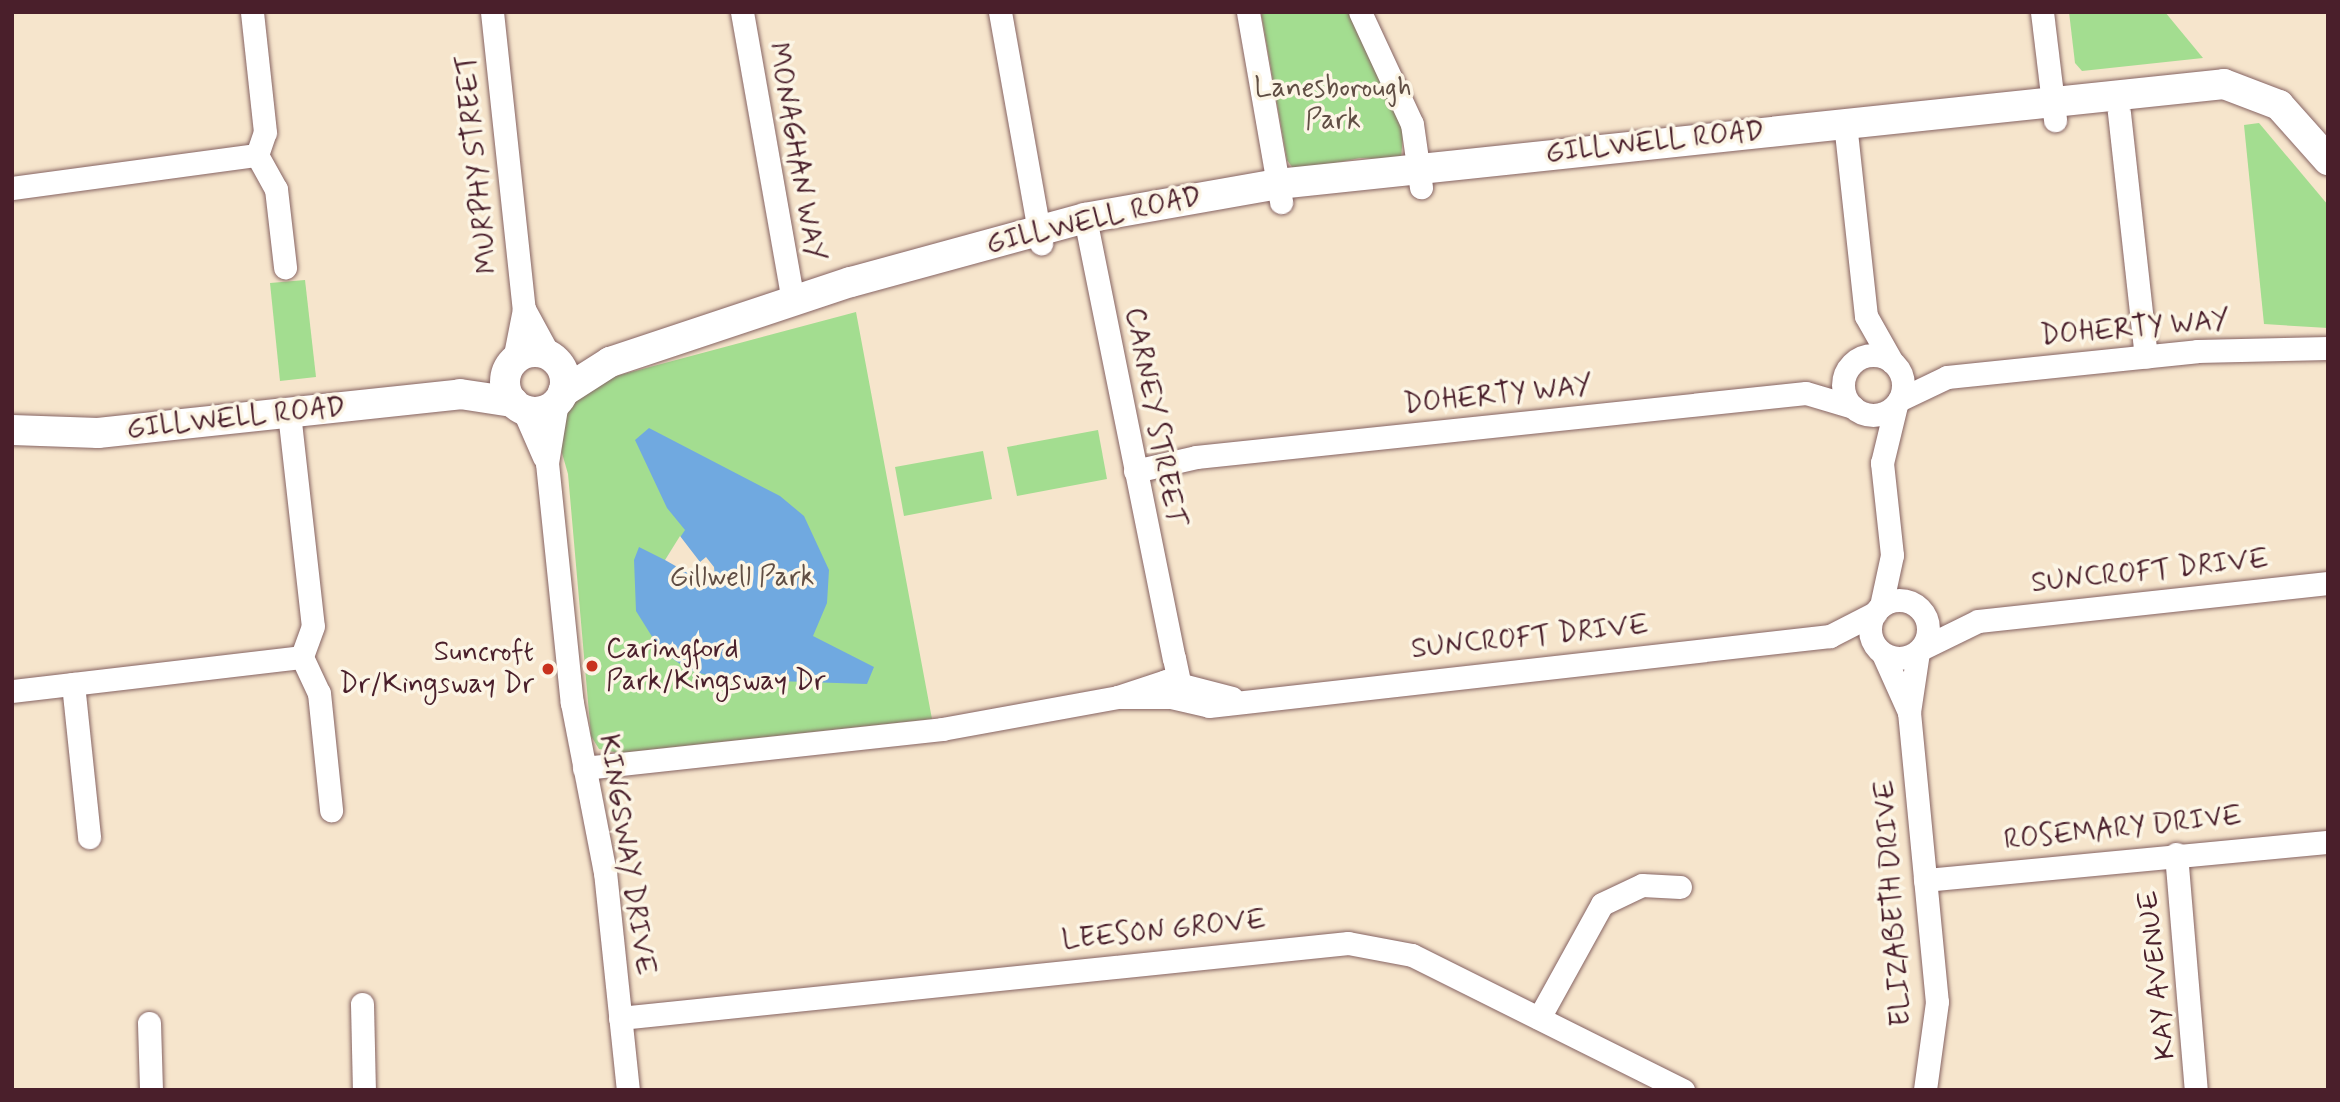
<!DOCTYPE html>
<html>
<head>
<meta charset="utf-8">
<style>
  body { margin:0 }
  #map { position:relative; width:2340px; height:1102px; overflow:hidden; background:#f6e5cc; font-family:Mynerve,sans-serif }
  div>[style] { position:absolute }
  .green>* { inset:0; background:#a3dd90 }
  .water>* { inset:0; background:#70a9e0 }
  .pier>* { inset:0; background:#f6e5cc }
  .roads { filter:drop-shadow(0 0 2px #866463) drop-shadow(0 0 2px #866463) }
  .minor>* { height:23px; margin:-11.5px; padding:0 11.5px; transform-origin:11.5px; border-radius:11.5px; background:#fff }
  .minor>.ring { margin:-11.5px; padding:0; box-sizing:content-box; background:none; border:23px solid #fff; border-radius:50% }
  .tertiary>* { height:30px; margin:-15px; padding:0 15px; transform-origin:15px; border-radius:15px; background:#fff }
  .tertiary>.ring { margin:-15px; padding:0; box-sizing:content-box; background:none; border:30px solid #fff; border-radius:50% }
  .dots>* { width:19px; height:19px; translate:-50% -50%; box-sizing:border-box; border:4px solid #fcf5e5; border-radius:50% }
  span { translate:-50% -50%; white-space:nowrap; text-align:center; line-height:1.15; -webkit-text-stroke:7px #fcf5e5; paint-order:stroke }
  .park-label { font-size:28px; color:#604e44 }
  .street-label { font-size:28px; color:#4a1f2b }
  .poi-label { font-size:28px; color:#4a1f2b }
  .left { translate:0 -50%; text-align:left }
  .right { translate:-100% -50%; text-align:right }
  .frame { position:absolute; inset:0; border:14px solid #4a1f2b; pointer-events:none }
</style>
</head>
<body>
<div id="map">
  <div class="green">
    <div style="clip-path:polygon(1261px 12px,1350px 12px,1404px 121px,1401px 160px,1360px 158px,1295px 171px,1287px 160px)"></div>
    <div style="clip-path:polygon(2069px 12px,2165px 12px,2203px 58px,2082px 71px,2075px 63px)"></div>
    <div style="clip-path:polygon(2259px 123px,2328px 205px,2328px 328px,2264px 324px,2244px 125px)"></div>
    <div style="clip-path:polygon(305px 280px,316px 377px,280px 381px,270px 283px)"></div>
    <div style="clip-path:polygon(856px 312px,932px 719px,619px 753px,599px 749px,591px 736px,568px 474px,558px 439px,566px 409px,590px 383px)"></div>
    <div style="clip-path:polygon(1098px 430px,1107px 479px,1017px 496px,1007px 447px)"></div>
    <div style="clip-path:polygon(983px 451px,992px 499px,904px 516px,895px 467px)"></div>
  </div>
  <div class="water">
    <div style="clip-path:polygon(649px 428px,780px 496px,804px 516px,829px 570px,827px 603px,813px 636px,874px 667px,867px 684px,720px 679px,689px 670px,661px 651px,636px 611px,634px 560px,639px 547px,665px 560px,685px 530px,667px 508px,635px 440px)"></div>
  </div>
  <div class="pier">
    <div style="clip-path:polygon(680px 536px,700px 562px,706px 557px,714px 567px,716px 589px,665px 560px)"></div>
  </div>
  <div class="roads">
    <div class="minor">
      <div style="left:492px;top:12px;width:299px;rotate:83.9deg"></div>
      <div style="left:524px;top:309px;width:52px;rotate:101.1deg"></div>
      <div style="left:742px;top:12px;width:293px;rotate:80deg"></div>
      <div style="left:1000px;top:12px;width:235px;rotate:79.9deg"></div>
      <div style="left:1248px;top:12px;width:193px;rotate:80.1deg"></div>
      <div style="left:1360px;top:12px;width:123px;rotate:65.1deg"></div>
      <div style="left:1412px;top:124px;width:64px;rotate:81.9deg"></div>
      <div style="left:2042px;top:12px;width:109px;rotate:83.1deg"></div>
      <div style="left:2119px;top:113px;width:245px;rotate:83.7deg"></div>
      <div style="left:1845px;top:123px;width:194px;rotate:83.8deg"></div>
      <div style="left:1866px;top:316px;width:53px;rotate:60.5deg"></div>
      <div style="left:257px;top:155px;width:39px;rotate:61deg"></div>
      <div style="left:276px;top:189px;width:79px;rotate:83.4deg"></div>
      <div style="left:12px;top:188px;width:247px;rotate:-7.7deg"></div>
      <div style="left:257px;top:155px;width:24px;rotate:-71deg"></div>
      <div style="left:265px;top:132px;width:121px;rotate:-96.2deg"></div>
      <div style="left:1085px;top:218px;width:449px;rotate:78.6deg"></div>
      <div style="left:1174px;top:658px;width:25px;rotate:78deg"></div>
      <div style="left:1179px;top:682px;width:13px;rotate:119deg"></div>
      <div style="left:524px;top:309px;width:52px;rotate:61.5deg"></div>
      <div class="ring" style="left:1843px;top:355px;width:37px;height:37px"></div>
      <div style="left:1899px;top:400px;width:53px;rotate:-25.6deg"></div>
      <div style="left:1947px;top:377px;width:251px;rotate:-5.9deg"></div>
      <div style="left:2197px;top:351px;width:131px;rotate:-1.3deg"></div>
      <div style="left:557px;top:402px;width:62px;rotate:99.3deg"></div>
      <div style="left:547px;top:463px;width:241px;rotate:84.1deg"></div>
      <div style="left:572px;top:703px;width:172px;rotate:79deg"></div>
      <div style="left:605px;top:872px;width:219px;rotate:84deg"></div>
      <div style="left:523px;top:409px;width:52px;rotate:66.4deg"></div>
      <div style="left:289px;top:413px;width:214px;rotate:83.6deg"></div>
      <div style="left:313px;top:626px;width:33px;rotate:110deg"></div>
      <div style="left:302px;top:657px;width:40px;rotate:65deg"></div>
      <div style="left:319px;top:693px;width:118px;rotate:84.1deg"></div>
      <div style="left:1135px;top:471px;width:63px;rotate:-12.9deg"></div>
      <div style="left:1196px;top:457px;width:613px;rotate:-5.99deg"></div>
      <div style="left:1806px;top:393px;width:49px;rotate:16.6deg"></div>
      <div class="ring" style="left:1870px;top:600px;width:35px;height:35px"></div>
      <div style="left:1881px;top:606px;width:52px;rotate:-77.8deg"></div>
      <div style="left:1892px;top:555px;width:93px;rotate:-96.2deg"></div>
      <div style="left:1882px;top:463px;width:60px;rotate:-76.4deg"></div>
      <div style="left:1923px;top:648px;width:61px;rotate:-26.1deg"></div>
      <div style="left:1978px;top:621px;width:352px;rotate:-6.2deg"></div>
      <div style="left:1918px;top:652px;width:61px;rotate:98.5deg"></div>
      <div style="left:1909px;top:712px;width:291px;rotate:84.5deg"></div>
      <div style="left:1937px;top:1002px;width:89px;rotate:97.8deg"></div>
      <div style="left:1883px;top:654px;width:64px;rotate:65.9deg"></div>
      <div style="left:73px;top:684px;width:154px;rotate:84deg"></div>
      <div style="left:12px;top:691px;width:292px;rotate:-6.7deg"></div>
      <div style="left:1118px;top:697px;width:53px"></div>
      <div style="left:1171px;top:697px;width:39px;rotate:13deg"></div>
      <div style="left:1209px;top:706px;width:625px;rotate:-6.43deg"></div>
      <div style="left:1830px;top:636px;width:51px;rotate:-27.1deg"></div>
      <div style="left:584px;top:768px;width:360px;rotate:-6.2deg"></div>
      <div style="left:942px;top:729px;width:179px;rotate:-10.3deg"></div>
      <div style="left:1118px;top:697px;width:51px;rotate:-18.4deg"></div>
      <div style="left:1166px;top:681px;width:68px;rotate:14.4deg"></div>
      <div style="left:2176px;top:854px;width:237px;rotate:85.2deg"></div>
      <div style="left:1925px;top:880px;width:405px;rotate:-5.4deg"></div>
      <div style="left:362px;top:1004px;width:86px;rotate:88.7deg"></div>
      <div style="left:620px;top:1018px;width:732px;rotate:-5.88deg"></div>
      <div style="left:1348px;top:943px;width:65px;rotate:10.6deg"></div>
      <div style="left:1412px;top:955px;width:303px;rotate:26.5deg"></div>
      <div style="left:1539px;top:1018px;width:130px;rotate:-61.1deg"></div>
      <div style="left:1602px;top:904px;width:44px;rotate:-25.4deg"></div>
      <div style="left:1642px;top:885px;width:38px;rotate:3deg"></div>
      <div style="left:149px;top:1023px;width:67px;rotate:88.3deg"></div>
    </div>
    <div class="tertiary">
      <div class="ring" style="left:505px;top:352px;width:30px;height:30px"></div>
      <div style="left:563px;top:392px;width:56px;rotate:-32.6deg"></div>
      <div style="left:610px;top:362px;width:254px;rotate:-18.4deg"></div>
      <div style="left:851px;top:282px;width:243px;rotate:-15.3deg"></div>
      <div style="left:1085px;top:218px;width:196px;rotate:-10deg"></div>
      <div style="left:1278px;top:184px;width:951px;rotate:-6.03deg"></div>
      <div style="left:2224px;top:84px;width:59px;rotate:20.9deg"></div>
      <div style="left:2279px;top:105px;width:74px;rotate:48.3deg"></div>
      <div style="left:12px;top:430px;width:86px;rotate:2deg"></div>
      <div style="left:98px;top:433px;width:364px;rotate:-6.1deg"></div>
      <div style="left:460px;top:394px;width:54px;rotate:8.6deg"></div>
    </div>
  </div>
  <div class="dots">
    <div style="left:592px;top:666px;background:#c8321e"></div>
    <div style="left:548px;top:669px;background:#c8321e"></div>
  </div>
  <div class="park-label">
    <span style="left:1333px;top:105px">Lanesborough<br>Park</span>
    <span style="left:742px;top:578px">Gillwell Park</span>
  </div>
  <div class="street-label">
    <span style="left:1655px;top:143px;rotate:-6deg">GILLWELL ROAD</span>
    <span style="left:795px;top:152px;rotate:80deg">MONAGHAN WAY</span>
    <span style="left:478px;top:164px;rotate:-96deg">MURPHY STREET</span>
    <span style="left:1094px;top:221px;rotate:-13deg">GILLWELL ROAD</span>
    <span style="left:2135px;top:329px;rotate:-5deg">DOHERTY WAY</span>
    <span style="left:1498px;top:396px;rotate:-6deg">DOHERTY WAY</span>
    <span style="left:1154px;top:417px;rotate:79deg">CARNEY STREET</span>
    <span style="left:236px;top:419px;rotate:-6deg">GILLWELL ROAD</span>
    <span style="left:2150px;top:572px;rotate:-6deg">SUNCROFT DRIVE</span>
    <span style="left:1530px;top:638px;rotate:-6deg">SUNCROFT DRIVE</span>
    <span style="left:2123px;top:829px;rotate:-6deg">ROSEMARY DRIVE</span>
    <span style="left:626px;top:855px;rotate:81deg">KINGSWAY DRIVE</span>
    <span style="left:1894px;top:903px;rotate:-94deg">ELIZABETH DRIVE</span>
    <span style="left:1164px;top:931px;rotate:-6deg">LEESON GROVE</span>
    <span style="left:2158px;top:975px;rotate:-96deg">KAY AVENUE</span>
  </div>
  <div class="poi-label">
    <span class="left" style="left:606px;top:666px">Caringford<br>Park/Kingsway Dr</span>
    <span class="right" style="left:534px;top:669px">Suncroft<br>Dr/Kingsway Dr</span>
  </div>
  <div class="frame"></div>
</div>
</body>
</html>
